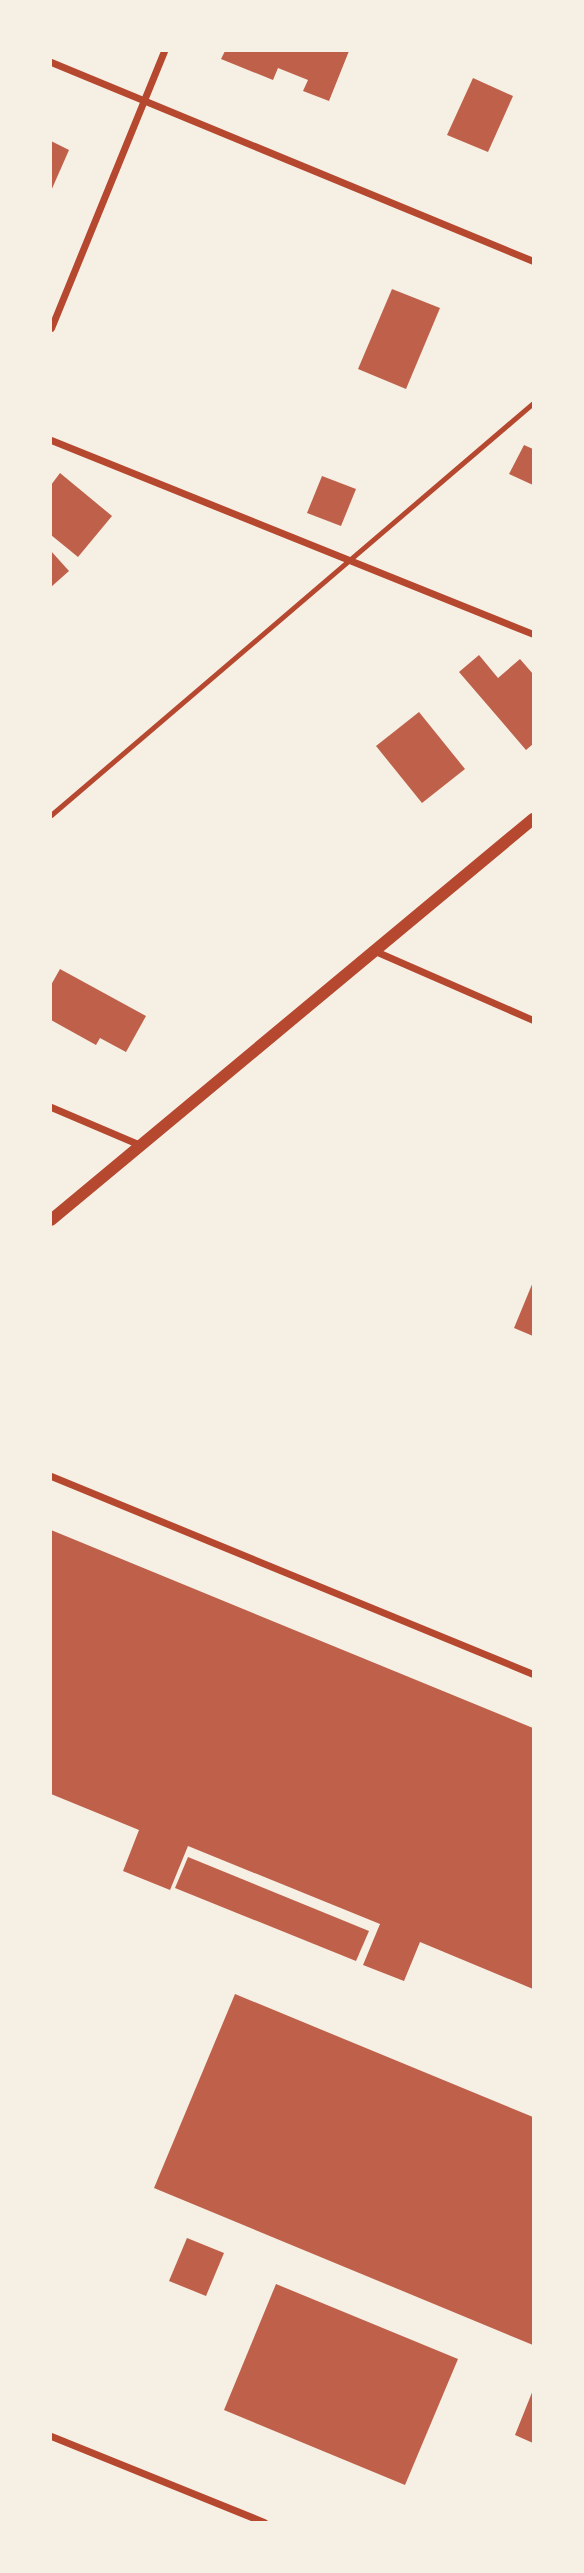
<!DOCTYPE html>
<html>
<head>
<meta charset="utf-8">
<style>
  body { margin:0 }
  #map { position:relative; width:584px; height:2573px; overflow:hidden; background:#f6efe4; font-family:"Asap Condensed",sans-serif }
  div>[style] { position:absolute }
  .building>* { inset:0; background:#bf614a }
  .service>* { height:5px; margin:-2.5px; padding:0 2.5px; transform-origin:2.5px; border-radius:2.5px; background:#b5482f }
  .minor>* { height:7px; margin:-3.5px; padding:0 3.5px; transform-origin:3.5px; border-radius:3.5px; background:#b5482f }
  .tertiary>* { height:12px; margin:-6px; padding:0 6px; transform-origin:6px; border-radius:6px; background:#b5482f }
  span { translate:-50% -50%; white-space:nowrap; text-align:center; line-height:1.15; -webkit-text-stroke:5px #f6efe4; paint-order:stroke }
  .frame { position:absolute; inset:0; border:52px solid #f6efe4; pointer-events:none }
</style>
</head>
<body>
<div id="map">
  <div class="building">
    <div style="clip-path:polygon(225px 51px,349px 51px,329px 101px,303px 91px,308px 80px,278px 68px,273px 80px,221px 59px)"></div>
    <div style="clip-path:polygon(473px 78px,513px 96px,488px 152px,447px 135px)"></div>
    <div style="clip-path:polygon(51px 141px,69px 150px,51px 191px)"></div>
    <div style="clip-path:polygon(392px 289px,440px 308px,406px 389px,358px 369px)"></div>
    <div style="clip-path:polygon(524px 445px,533px 449px,533px 485px,509px 474px)"></div>
    <div style="clip-path:polygon(60px 473px,112px 516px,78px 557px,51px 535px,51px 485px)"></div>
    <div style="clip-path:polygon(322px 476px,356px 489px,341px 526px,307px 513px)"></div>
    <div style="clip-path:polygon(51px 551px,69px 571px,51px 587px)"></div>
    <div style="clip-path:polygon(479px 655px,498px 678px,520px 659px,533px 674px,533px 744px,526px 750px,459px 672px)"></div>
    <div style="clip-path:polygon(419px 712px,465px 769px,422px 803px,376px 746px)"></div>
    <div style="clip-path:polygon(60px 969px,146px 1016px,126px 1052px,100px 1038px,96px 1045px,51px 1020px,51px 985px)"></div>
    <div style="clip-path:polygon(533px 1282px,533px 1336px,514px 1328px)"></div>
    <div style="clip-path:polygon(51px 1530px,533px 1728px,533px 1989px,420px 1942px,404px 1981px,363px 1965px,380px 1924px,188px 1846px,170px 1890px,123px 1871px,139px 1830px,51px 1794px)"></div>
    <div style="clip-path:polygon(188px 1857px,369px 1931px,356px 1961px,175px 1888px)"></div>
    <div style="clip-path:polygon(235px 1994px,533px 2117px,533px 2345px,154px 2188px)"></div>
    <div style="clip-path:polygon(187px 2238px,224px 2253px,206px 2296px,169px 2281px)"></div>
    <div style="clip-path:polygon(276px 2284px,458px 2359px,405px 2485px,224px 2410px)"></div>
    <div style="clip-path:polygon(533px 2390px,533px 2443px,515px 2435px)"></div>
  </div>
  <div class="service">
    <div style="left:51px;top:815px;width:634px;rotate:-40.52deg"></div>
  </div>
  <div class="minor">
    <div style="left:51px;top:62px;width:521px;rotate:22.43deg"></div>
    <div style="left:51px;top:328px;width:299px;rotate:-67.8deg"></div>
    <div style="left:51px;top:440px;width:520px;rotate:21.92deg"></div>
    <div style="left:375px;top:951px;width:172px;rotate:23.6deg"></div>
    <div style="left:51px;top:1107px;width:97px;rotate:23.1deg"></div>
    <div style="left:51px;top:1476px;width:521px;rotate:22.33deg"></div>
    <div style="left:51px;top:2436px;width:230px;rotate:22deg"></div>
  </div>
  <div class="tertiary">
    <div style="left:51px;top:1220px;width:627px;rotate:-39.76deg"></div>
  </div>
  <div class="frame"></div>
</div>
</body>
</html>
